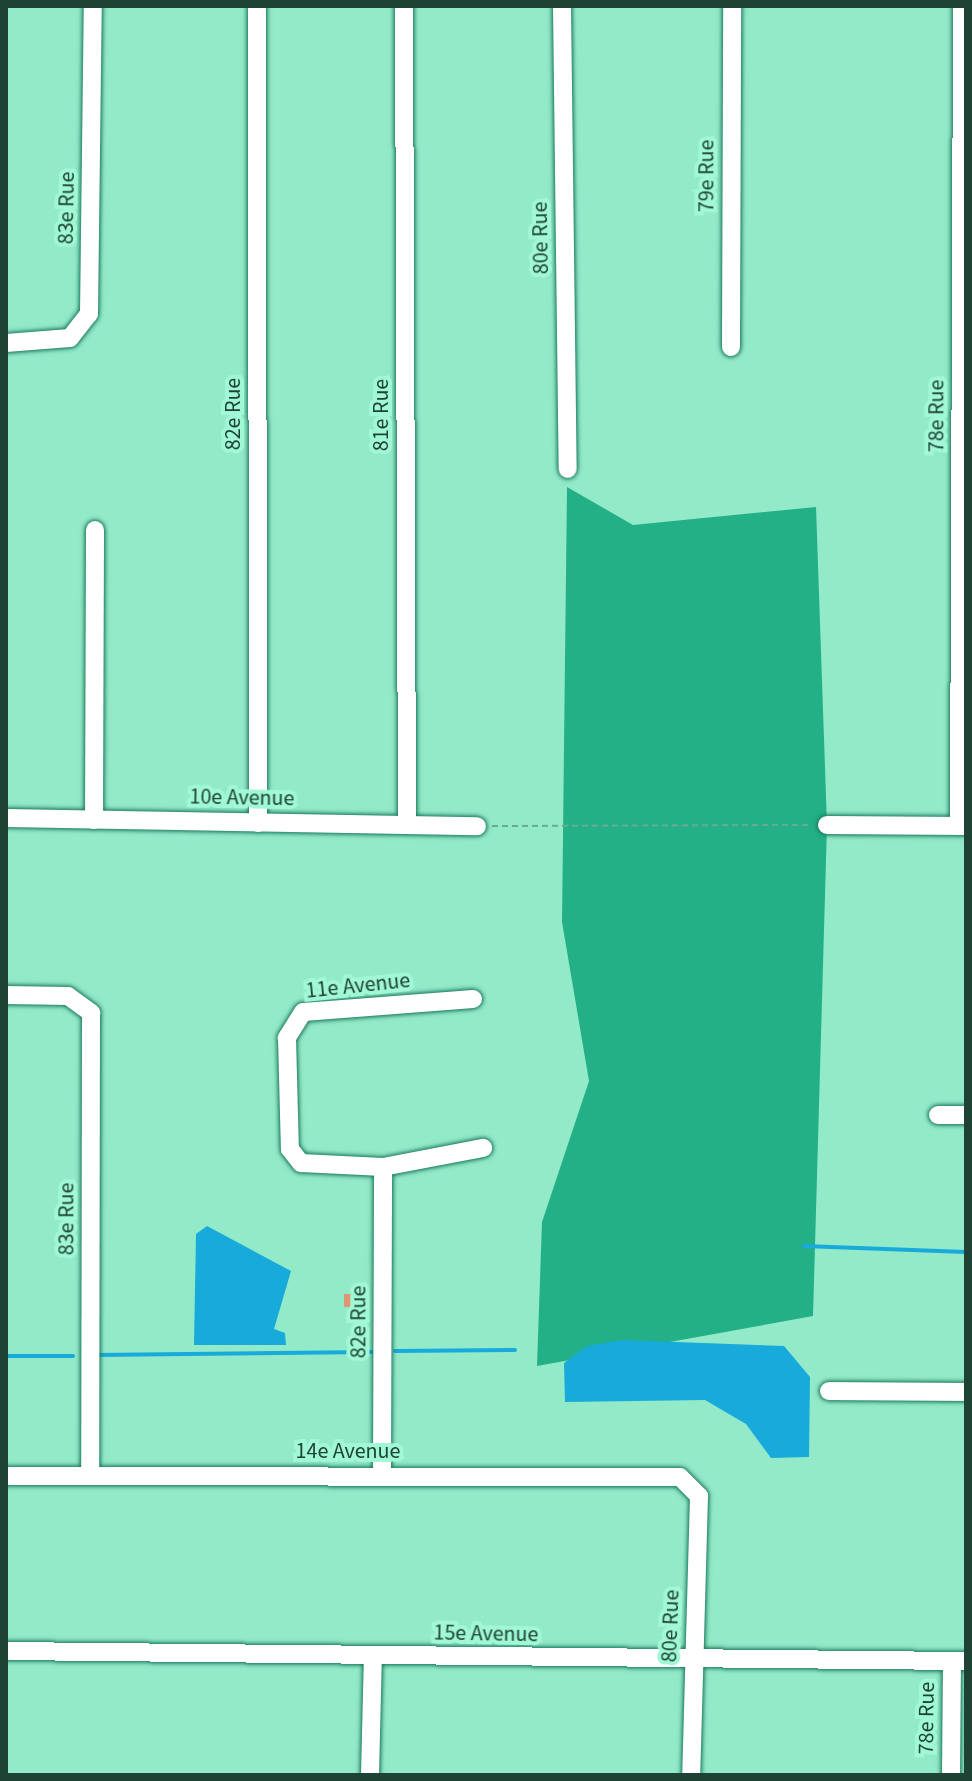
<!DOCTYPE html>
<html>
<head>
<meta charset="utf-8">
<style>
  body { margin:0 }
  #map { position:relative; width:972px; height:1781px; overflow:hidden; background:#93eac8; font-family:"Source Sans 3",sans-serif }
  div>[style] { position:absolute }
  .forest>* { inset:0; background:#23b087 }
  .water>* { inset:0; background:#17aada }
  .stream>* { height:4px; margin:-2px; padding:0 2px; transform-origin:2px; border-radius:2px; background:#17aada }
  .building>* { inset:0; background:#dc9673 }
  .path>* { height:2px; margin-top:-1px; transform-origin:0; background:repeating-linear-gradient(90deg,#66aa90 0 6px,transparent 0 10px) }
  .roads { filter:drop-shadow(0 0 2px #1a7a5d) drop-shadow(0 0 2px #1a7a5d) }
  .minor>* { height:18px; margin:-9px; padding:0 9px; transform-origin:9px; border-radius:9px; background:#fff }
  span { translate:-50% -50%; white-space:nowrap; text-align:center; line-height:1.15; -webkit-text-stroke:8px #a0f8d5; paint-order:stroke }
  .street-label { font-size:22px; color:#1e4335 }
  .frame { position:absolute; inset:0; border:8px solid #1e4335; pointer-events:none }
</style>
</head>
<body>
<div id="map">
  <div class="forest">
    <div style="clip-path:polygon(567px 487px,633px 525px,816px 507px,827px 825px,813px 1316px,537px 1366px,542px 1222px,589px 1081px,562px 922px)"></div>
  </div>
  <div class="water">
    <div style="clip-path:polygon(207px 1226px,291px 1271px,274px 1329px,285px 1333px,286px 1345px,194px 1345px,196px 1234px)"></div>
    <div style="clip-path:polygon(622px 1340px,784px 1346px,810px 1377px,809px 1457px,771px 1458px,746px 1424px,705px 1400px,565px 1402px,564px 1363px,587px 1346px)"></div>
  </div>
  <div class="stream">
    <div style="left:804px;top:1246px;width:162px;rotate:2.1deg"></div>
    <div style="left:395px;top:1351px;width:120px;rotate:-0.5deg"></div>
    <div style="left:96px;top:1355px;width:276px;rotate:-0.6deg"></div>
    <div style="left:6px;top:1356px;width:67px"></div>
  </div>
  <div class="building">
    <div style="clip-path:polygon(344px 1294px,367px 1294px,366px 1308px,344px 1307px)"></div>
  </div>
  <div class="path">
    <div style="left:492px;top:826px;width:318px;rotate:-0.2deg"></div>
  </div>
  <div class="roads">
    <div class="minor">
      <div style="left:257px;top:6px;width:817px;rotate:89.93deg"></div>
      <div style="left:404px;top:6px;width:817px;rotate:89.79deg"></div>
      <div style="left:562px;top:6px;width:463px;rotate:89.3deg"></div>
      <div style="left:6px;top:343px;width:64px;rotate:-4.5deg"></div>
      <div style="left:70px;top:338px;width:31px;rotate:-52deg"></div>
      <div style="left:89px;top:314px;width:308px;rotate:-89.3deg"></div>
      <div style="left:731px;top:347px;width:341px;rotate:-89.8deg"></div>
      <div style="left:6px;top:818px;width:471px;rotate:1deg"></div>
      <div style="left:94px;top:820px;width:290px;rotate:-89.8deg"></div>
      <div style="left:827px;top:825px;width:139px;rotate:0.4deg"></div>
      <div style="left:959px;top:826px;width:820px;rotate:-89.79deg"></div>
      <div style="left:6px;top:995px;width:62px;rotate:0.9deg"></div>
      <div style="left:68px;top:996px;width:29px;rotate:36deg"></div>
      <div style="left:91px;top:1013px;width:462px;rotate:90.1deg"></div>
      <div style="left:473px;top:999px;width:170px;rotate:175.6deg"></div>
      <div style="left:303px;top:1012px;width:31px;rotate:122deg"></div>
      <div style="left:287px;top:1038px;width:111px;rotate:88.5deg"></div>
      <div style="left:290px;top:1149px;width:18px;rotate:52deg"></div>
      <div style="left:301px;top:1163px;width:82px;rotate:2.8deg"></div>
      <div style="left:383px;top:1167px;width:102px;rotate:-10.8deg"></div>
      <div style="left:938px;top:1115px;width:28px"></div>
      <div style="left:829px;top:1391px;width:137px;rotate:0.4deg"></div>
      <div style="left:6px;top:1476px;width:674px;rotate:0.09deg"></div>
      <div style="left:680px;top:1477px;width:27px;rotate:45deg"></div>
      <div style="left:699px;top:1496px;width:279px;rotate:91.6deg"></div>
      <div style="left:382px;top:1476px;width:309px;rotate:-89.8deg"></div>
      <div style="left:6px;top:1651px;width:960px;rotate:0.6deg"></div>
      <div style="left:370px;top:1775px;width:119px;rotate:-88.6deg"></div>
      <div style="left:951px;top:1775px;width:114px;rotate:-89.5deg"></div>
    </div>
  </div>
  <div class="street-label">
    <span style="left:707px;top:176px;rotate:-90deg">79e Rue</span>
    <span style="left:67px;top:208px;rotate:-89deg">83e Rue</span>
    <span style="left:541px;top:238px;rotate:-91deg">80e Rue</span>
    <span style="left:234px;top:414px;rotate:-90deg">82e Rue</span>
    <span style="left:382px;top:415px;rotate:-90deg">81e Rue</span>
    <span style="left:937px;top:416px;rotate:-90deg">78e Rue</span>
    <span style="left:242px;top:798px;rotate:1deg">10e Avenue</span>
    <span style="left:358px;top:986px;rotate:-6deg">11e Avenue</span>
    <span style="left:67px;top:1219px;rotate:-90deg">83e Rue</span>
    <span style="left:359px;top:1322px;rotate:-90deg">82e Rue</span>
    <span style="left:348px;top:1452px">14e Avenue</span>
    <span style="left:671px;top:1626px;rotate:-88deg">80e Rue</span>
    <span style="left:486px;top:1634px;rotate:1deg">15e Avenue</span>
    <span style="left:927px;top:1718px;rotate:-89deg">78e Rue</span>
  </div>
  <div class="frame"></div>
</div>
</body>
</html>
